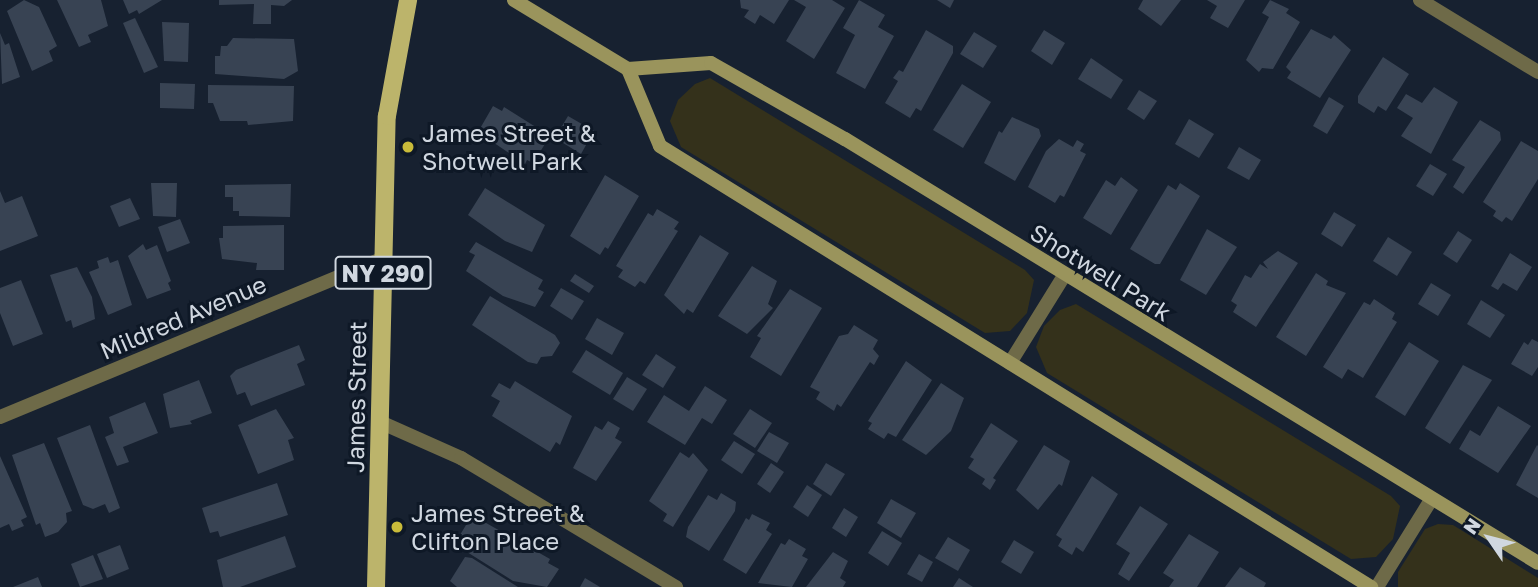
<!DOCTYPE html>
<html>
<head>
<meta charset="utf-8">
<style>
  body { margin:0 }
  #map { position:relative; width:1538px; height:587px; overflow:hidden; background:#172130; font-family:"Golos Text",sans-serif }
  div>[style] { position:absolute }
  .green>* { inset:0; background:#34311b }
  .building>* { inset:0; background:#384353 }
  .street>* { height:14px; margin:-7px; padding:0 7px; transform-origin:7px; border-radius:7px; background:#6e6a48 }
  .secondary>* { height:14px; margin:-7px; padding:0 7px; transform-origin:7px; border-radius:7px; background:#9a945c }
  .primary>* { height:18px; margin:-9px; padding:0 9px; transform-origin:9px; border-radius:9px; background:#bcb46b }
  .dots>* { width:19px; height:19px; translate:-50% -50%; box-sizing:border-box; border:4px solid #0e1826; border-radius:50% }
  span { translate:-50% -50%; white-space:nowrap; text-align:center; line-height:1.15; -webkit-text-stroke:6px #0e1826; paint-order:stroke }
  .shield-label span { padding:2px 5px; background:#0e1826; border:2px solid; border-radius:5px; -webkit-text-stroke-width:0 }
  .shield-label { font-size:23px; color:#d0d7e0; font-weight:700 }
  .poi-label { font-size:24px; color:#d0d7e0 }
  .left { translate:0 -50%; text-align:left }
  .street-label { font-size:24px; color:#d0d7e0 }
  .north { position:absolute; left:1454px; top:503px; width:70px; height:70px; -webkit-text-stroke:5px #0e1826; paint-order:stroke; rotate:305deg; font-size:19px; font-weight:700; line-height:28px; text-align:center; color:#d0d7e0 }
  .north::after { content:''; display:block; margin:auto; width:24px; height:32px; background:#d0d7e0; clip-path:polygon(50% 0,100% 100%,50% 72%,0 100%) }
</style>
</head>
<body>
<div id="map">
  <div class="green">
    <div style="clip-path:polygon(710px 78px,1025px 270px,1034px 280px,1027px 313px,1010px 331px,985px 333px,681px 147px,670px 121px,678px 100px,695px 84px)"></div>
    <div style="clip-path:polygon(1076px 304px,1391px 496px,1400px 506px,1393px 539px,1376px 557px,1351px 559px,1047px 373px,1036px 347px,1044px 326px,1060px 310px)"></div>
    <div style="clip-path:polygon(1438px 524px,1453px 525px,1538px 578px,1538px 587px,1398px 587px,1398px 572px,1425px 529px)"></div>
  </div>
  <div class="building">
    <div style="clip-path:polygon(24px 0,39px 7px,57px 46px,49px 51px,53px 61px,32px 71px,7px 11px)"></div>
    <div style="clip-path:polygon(57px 0,101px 0,108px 26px,88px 35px,91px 42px,79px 47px)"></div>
    <div style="clip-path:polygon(123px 0,162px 0,139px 14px,137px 10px,129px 14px)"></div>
    <div style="clip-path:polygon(219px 0,292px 0,284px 6px,271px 5px,271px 24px,253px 24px,254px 4px,219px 5px)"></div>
    <div style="clip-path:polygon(740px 0,789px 0,774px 24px,760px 15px,755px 24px,744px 17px,749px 10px,741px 8px)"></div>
    <div style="clip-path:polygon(794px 0,832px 0,845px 8px,814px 59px,786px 41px,806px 7px)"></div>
    <div style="clip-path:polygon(859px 0,885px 15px,878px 27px,894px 36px,865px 89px,836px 73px,855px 35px,843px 28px)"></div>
    <div style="clip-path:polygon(937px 0,954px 0,950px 8px)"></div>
    <div style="clip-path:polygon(1143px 0,1181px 0,1161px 26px,1138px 9px)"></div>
    <div style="clip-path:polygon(1207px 0,1245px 0,1228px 28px,1210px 18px,1217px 6px)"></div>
    <div style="clip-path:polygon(1270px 0,1289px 9px,1286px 13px,1300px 22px,1273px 69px,1262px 68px,1259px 72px,1246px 60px,1269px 17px,1262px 13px)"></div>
    <div style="clip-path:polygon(135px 18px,158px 67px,144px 73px,123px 23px)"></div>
    <div style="clip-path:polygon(162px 22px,189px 23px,188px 62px,164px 61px)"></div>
    <div style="clip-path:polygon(1311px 29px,1331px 39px,1334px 35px,1351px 50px,1320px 98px,1287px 78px,1291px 72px,1286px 67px)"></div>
    <div style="clip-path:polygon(926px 30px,953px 46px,953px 53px,921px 111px,916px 108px,910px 118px,885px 103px,898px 81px,893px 78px,899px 70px,903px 72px)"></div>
    <div style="clip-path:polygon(1044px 30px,1065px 43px,1052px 65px,1031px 51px)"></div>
    <div style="clip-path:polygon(974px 32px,997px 46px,983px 68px,960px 54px)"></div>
    <div style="clip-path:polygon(0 33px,5px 45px,9px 43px,20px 77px,2px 84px)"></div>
    <div style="clip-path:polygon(233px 38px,294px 39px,298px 71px,284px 79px,215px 74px,215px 56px,220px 56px,221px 46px,227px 46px)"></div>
    <div style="clip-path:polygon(1383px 57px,1409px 74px,1386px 111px,1378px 106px,1374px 113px,1358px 103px,1358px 96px)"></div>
    <div style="clip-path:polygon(1091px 58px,1123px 80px,1111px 99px,1078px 79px)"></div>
    <div style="clip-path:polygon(160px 83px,195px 84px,194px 109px,160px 108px)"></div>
    <div style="clip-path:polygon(962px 84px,991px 102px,963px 148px,933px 130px)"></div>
    <div style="clip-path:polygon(208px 85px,294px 86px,293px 121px,248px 125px,247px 121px,220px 121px,213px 103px,208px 103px)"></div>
    <div style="clip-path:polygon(1434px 87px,1458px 102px,1431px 154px,1401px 136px,1413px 118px,1397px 108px,1406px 94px,1422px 103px)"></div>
    <div style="clip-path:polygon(1139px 90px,1157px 101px,1144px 120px,1127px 109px)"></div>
    <div style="clip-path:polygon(1329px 97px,1344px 106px,1327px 134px,1313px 126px)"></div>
    <div style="clip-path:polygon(493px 106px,502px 111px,504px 107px,550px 136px,533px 163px,527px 160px,525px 164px,478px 132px)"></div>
    <div style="clip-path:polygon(568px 116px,594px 131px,581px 154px,555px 138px)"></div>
    <div style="clip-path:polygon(1012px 117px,1039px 129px,1041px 136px,1015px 181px,984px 163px,999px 131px,1002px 133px)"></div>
    <div style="clip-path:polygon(1189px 119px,1214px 134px,1199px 158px,1175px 144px)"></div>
    <div style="clip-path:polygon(1480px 120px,1500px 132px,1501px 140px,1463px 194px,1453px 187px,1465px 167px,1452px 160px)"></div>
    <div style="clip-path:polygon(1059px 139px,1073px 147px,1077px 140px,1084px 144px,1080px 151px,1086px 154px,1064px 197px,1060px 195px,1055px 203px,1028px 187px,1046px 151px)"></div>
    <div style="clip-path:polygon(1521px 141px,1538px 151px,1538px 179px,1512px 221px,1506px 217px,1502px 222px,1493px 216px,1496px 211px,1483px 202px)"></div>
    <div style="clip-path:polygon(1239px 147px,1261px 160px,1249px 180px,1227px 168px)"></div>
    <div style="clip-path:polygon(1430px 164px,1447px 174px,1433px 196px,1416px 186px)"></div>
    <div style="clip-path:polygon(605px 175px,639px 196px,608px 249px,605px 247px,600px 255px,570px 236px)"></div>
    <div style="clip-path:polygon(1121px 177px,1138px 190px,1111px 235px,1083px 218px,1106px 180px,1115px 186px)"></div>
    <div style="clip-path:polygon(151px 183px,177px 183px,176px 217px,153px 216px)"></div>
    <div style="clip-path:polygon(1180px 183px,1200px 196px,1160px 264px,1155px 264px,1130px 249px,1168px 185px,1176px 190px)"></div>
    <div style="clip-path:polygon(291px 184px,290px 217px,239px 216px,239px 211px,233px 211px,233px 197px,225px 197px,225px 185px)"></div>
    <div style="clip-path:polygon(485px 188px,545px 225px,532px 252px,505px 241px,468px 215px)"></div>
    <div style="clip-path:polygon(0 191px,5px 203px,22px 196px,38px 236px,0 251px)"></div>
    <div style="clip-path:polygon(130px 198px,140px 219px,119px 227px,110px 206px)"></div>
    <div style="clip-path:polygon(657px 209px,679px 222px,674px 229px,678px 231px,645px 284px,640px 281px,635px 287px,618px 277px,623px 270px,616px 266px,648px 213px,653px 216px)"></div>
    <div style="clip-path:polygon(1334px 212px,1356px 225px,1342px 247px,1321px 234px)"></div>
    <div style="clip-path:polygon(180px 219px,190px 243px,167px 252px,158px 227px)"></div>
    <div style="clip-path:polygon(284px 225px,284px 270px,256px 270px,257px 263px,222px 259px,219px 238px,223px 238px,223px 226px)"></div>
    <div style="clip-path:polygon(1207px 229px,1237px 247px,1206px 295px,1180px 280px)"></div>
    <div style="clip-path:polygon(1458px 231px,1472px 240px,1457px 263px,1443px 254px)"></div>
    <div style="clip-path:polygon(700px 235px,729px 253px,693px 313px,687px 309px,684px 314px,664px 295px)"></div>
    <div style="clip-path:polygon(1388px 237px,1412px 252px,1397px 276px,1373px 261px)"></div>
    <div style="clip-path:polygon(476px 242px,543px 280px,538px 289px,544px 292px,535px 307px,503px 296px,466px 271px,475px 255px,469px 252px)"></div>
    <div style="clip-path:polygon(143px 244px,146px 250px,157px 245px,171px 281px,168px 283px,171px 290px,147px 299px,128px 256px)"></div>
    <div style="clip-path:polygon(1278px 251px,1298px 263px,1256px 327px,1233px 312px,1237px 305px,1231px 301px,1245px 275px,1251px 278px,1260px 264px,1268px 269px,1263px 262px)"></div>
    <div style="clip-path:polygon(1510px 253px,1532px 267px,1517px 291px,1503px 283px,1498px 290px,1491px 286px)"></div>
    <div style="clip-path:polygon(108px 257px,110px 263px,118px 260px,132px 305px,108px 315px,89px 272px,99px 268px,97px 261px)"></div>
    <div style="clip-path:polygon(752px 266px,777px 281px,768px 304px,773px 308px,747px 334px,718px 316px)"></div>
    <div style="clip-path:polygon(77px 267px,92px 297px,95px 319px,73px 328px,71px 320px,66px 322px,50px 275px)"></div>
    <div style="clip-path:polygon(1316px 273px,1328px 281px,1326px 285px,1346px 293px,1306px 356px,1276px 337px)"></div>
    <div style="clip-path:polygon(575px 274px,594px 286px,589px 293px,570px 281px)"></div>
    <div style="clip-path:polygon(21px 280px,43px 334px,13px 346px,0 313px,0 288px)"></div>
    <div style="clip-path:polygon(1431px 283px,1451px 295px,1438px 316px,1418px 304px)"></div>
    <div style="clip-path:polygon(561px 288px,584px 301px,572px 320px,550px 306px)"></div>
    <div style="clip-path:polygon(790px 289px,822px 308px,781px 376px,750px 357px,761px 338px,757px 336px)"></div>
    <div style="clip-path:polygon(490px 296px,555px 335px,560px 343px,552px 356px,541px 357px,537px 364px,528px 362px,472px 325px)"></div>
    <div style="clip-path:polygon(1374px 299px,1395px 313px,1392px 319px,1397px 322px,1363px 378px,1348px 369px,1342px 379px,1323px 367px,1364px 302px,1370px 305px)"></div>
    <div style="clip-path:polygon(1481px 300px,1505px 315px,1490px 338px,1467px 324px)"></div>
    <div style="clip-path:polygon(597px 318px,624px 333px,612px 355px,585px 339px)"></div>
    <div style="clip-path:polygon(854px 325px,878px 340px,873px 349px,879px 356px,874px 365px,870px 362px,841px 407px,837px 404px,834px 411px,816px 399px,820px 392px,810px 387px,839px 336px,848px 334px)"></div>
    <div style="clip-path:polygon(1532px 339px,1538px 342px,1538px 367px,1532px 376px,1511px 364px,1524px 342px,1528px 345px)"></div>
    <div style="clip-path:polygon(1409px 342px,1439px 361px,1405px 416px,1375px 397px)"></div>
    <div style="clip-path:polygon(299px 345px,305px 360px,297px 364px,305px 385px,251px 406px,245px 392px,237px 395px,230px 376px,236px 370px)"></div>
    <div style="clip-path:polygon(586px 350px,623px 373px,610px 395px,572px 372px)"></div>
    <div style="clip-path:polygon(656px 354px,676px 367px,663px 388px,642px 375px)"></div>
    <div style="clip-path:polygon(906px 361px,932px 380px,896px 437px,888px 433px,884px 439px,868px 429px,872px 423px,868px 421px)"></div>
    <div style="clip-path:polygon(1463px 365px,1492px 380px,1450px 444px,1425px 428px)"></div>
    <div style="clip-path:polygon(627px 377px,647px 389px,633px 411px,613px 399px)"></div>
    <div style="clip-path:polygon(199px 380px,212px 413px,190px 421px,192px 424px,170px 428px,163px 394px)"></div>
    <div style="clip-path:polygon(515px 381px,572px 416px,560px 445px,556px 442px,550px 452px,492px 416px,500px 401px,491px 396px,499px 383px,510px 389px)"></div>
    <div style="clip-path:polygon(941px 383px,964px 398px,951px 431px,926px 455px,902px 440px)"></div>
    <div style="clip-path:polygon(705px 386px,727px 400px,712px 424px,702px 418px,685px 445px,647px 422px,664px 395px,689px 411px)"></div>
    <div style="clip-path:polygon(145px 402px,158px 433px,123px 447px,129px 462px,117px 466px,105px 437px,114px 433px,109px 417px)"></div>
    <div style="clip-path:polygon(1498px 406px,1531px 426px,1498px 473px,1459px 449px,1470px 430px,1480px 436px)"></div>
    <div style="clip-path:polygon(276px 409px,294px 438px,288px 440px,294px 460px,258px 474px,238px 425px)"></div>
    <div style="clip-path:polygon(750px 409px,772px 423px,755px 448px,733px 434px)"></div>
    <div style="clip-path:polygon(608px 421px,620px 428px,615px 438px,622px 442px,596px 481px,573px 468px,595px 426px,602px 430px)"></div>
    <div style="clip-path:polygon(991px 423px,1018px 441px,993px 478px,996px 480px,990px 490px,982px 484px,985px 479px,968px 468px,974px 459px,970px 457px)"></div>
    <div style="clip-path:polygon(90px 425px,120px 508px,109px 513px,105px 504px,93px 509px,83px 505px,57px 438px)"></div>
    <div style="clip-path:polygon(769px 432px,789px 443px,777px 463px,757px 451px)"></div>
    <div style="clip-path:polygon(734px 441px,755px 454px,742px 474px,721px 460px)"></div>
    <div style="clip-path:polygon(44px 443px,72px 511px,66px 513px,67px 522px,58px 532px,45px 537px,40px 523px,36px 525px,12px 455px)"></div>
    <div style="clip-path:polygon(1044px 445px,1070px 461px,1062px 486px,1059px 484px,1038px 510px,1016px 490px)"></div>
    <div style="clip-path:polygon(1537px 445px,1538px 446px,1538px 498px,1516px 485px)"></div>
    <div style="clip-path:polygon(680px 452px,689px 458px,693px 453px,708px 470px,673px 527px,663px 521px,667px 514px,649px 501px)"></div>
    <div style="clip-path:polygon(0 456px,27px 517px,21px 520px,24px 526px,12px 531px,9px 524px,0 528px)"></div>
    <div style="clip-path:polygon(771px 463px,784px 472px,770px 493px,757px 484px)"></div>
    <div style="clip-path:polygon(826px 463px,845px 474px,831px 496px,813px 484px)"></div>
    <div style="clip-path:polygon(1092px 476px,1118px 494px,1083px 552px,1076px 547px,1072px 555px,1058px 546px,1062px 539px,1056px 535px)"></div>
    <div style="clip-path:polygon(277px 483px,288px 515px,220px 537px,218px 531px,210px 533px,202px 508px)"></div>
    <div style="clip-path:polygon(807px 485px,822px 495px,808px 517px,793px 507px)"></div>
    <div style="clip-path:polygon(721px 493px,736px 502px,735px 511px,709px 551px,686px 537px,688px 527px,708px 495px,717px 500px)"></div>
    <div style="clip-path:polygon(891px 499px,916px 513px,901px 538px,877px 523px)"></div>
    <div style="clip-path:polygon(1140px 506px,1168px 524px,1129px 581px,1118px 574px,1130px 553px,1116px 544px)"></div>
    <div style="clip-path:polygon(844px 508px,858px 517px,846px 537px,832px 528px)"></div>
    <div style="clip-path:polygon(752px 514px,770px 523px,766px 530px,772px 534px,746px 574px,723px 560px,746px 518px,749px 520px)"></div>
    <div style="clip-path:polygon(472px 515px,550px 559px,548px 563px,559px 569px,547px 587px,513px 581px,459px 547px,462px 543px,457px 540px)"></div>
    <div style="clip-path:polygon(882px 531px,902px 543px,888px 566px,868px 553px)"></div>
    <div style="clip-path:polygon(1189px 534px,1219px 552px,1197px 587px,1169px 587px,1174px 580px,1163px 573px)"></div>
    <div style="clip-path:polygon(285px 536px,296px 567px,240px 587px,223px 587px,217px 560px)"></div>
    <div style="clip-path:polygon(948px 537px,970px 550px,958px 571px,935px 558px)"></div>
    <div style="clip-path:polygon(789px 539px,806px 549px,802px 556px,808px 559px,792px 587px,758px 583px,781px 543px,785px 545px)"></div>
    <div style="clip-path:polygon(1014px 540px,1034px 552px,1021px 574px,1001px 562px)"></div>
    <div style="clip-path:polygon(120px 545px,129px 569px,107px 578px,97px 554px)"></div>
    <div style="clip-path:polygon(833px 552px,848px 561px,840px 578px,846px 582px,843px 587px,806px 587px)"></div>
    <div style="clip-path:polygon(919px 554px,933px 562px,922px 582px,907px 574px)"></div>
    <div style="clip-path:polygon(93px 555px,103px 579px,80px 587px,71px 564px)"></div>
    <div style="clip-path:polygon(465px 557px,472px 558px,518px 587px,457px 587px,450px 581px)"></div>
    <div style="clip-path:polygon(1240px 567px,1266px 583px,1264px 587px,1225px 587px)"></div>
    <div style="clip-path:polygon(38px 577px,42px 587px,13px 587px)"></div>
    <div style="clip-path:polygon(585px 578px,600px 587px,580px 587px)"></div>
    <div style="clip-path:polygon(959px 578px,973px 587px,953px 587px)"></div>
  </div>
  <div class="street">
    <div style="left:1420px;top:0;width:138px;rotate:31.4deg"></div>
    <div style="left:1010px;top:363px;width:102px;rotate:-58.2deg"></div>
    <div style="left:0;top:417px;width:415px;rotate:-22.5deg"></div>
    <div style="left:380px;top:422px;width:89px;rotate:24deg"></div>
    <div style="left:461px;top:458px;width:251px;rotate:31deg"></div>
    <div style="left:1377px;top:587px;width:102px;rotate:-58.2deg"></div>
  </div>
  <div class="secondary">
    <div style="left:514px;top:0;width:133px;rotate:31.2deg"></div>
    <div style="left:628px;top:69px;width:83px;rotate:-4.1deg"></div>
    <div style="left:711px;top:63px;width:154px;rotate:29.6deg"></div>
    <div style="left:845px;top:139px;width:812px;rotate:31.46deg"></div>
    <div style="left:628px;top:69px;width:83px;rotate:67.4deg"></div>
    <div style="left:660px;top:146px;width:837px;rotate:31.81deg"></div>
  </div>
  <div class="primary">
    <div style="left:376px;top:587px;width:471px;rotate:-88.7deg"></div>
    <div style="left:387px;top:116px;width:118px;rotate:-79.7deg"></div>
  </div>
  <div class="dots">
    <div style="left:408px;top:147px;background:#c9bb3a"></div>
    <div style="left:397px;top:527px;background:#c9bb3a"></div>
  </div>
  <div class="shield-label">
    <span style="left:383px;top:273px">NY 290</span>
  </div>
  <div class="poi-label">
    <span class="left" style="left:422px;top:147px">James Street &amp;<br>Shotwell Park</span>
    <span class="left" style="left:411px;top:527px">James Street &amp;<br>Clifton Place</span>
  </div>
  <div class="street-label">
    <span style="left:1101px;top:272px;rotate:32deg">Shotwell Park</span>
    <span style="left:183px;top:317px;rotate:-23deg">Mildred Avenue</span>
    <span style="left:356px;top:397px;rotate:-89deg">James Street</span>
  </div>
  <div class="north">N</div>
</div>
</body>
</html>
